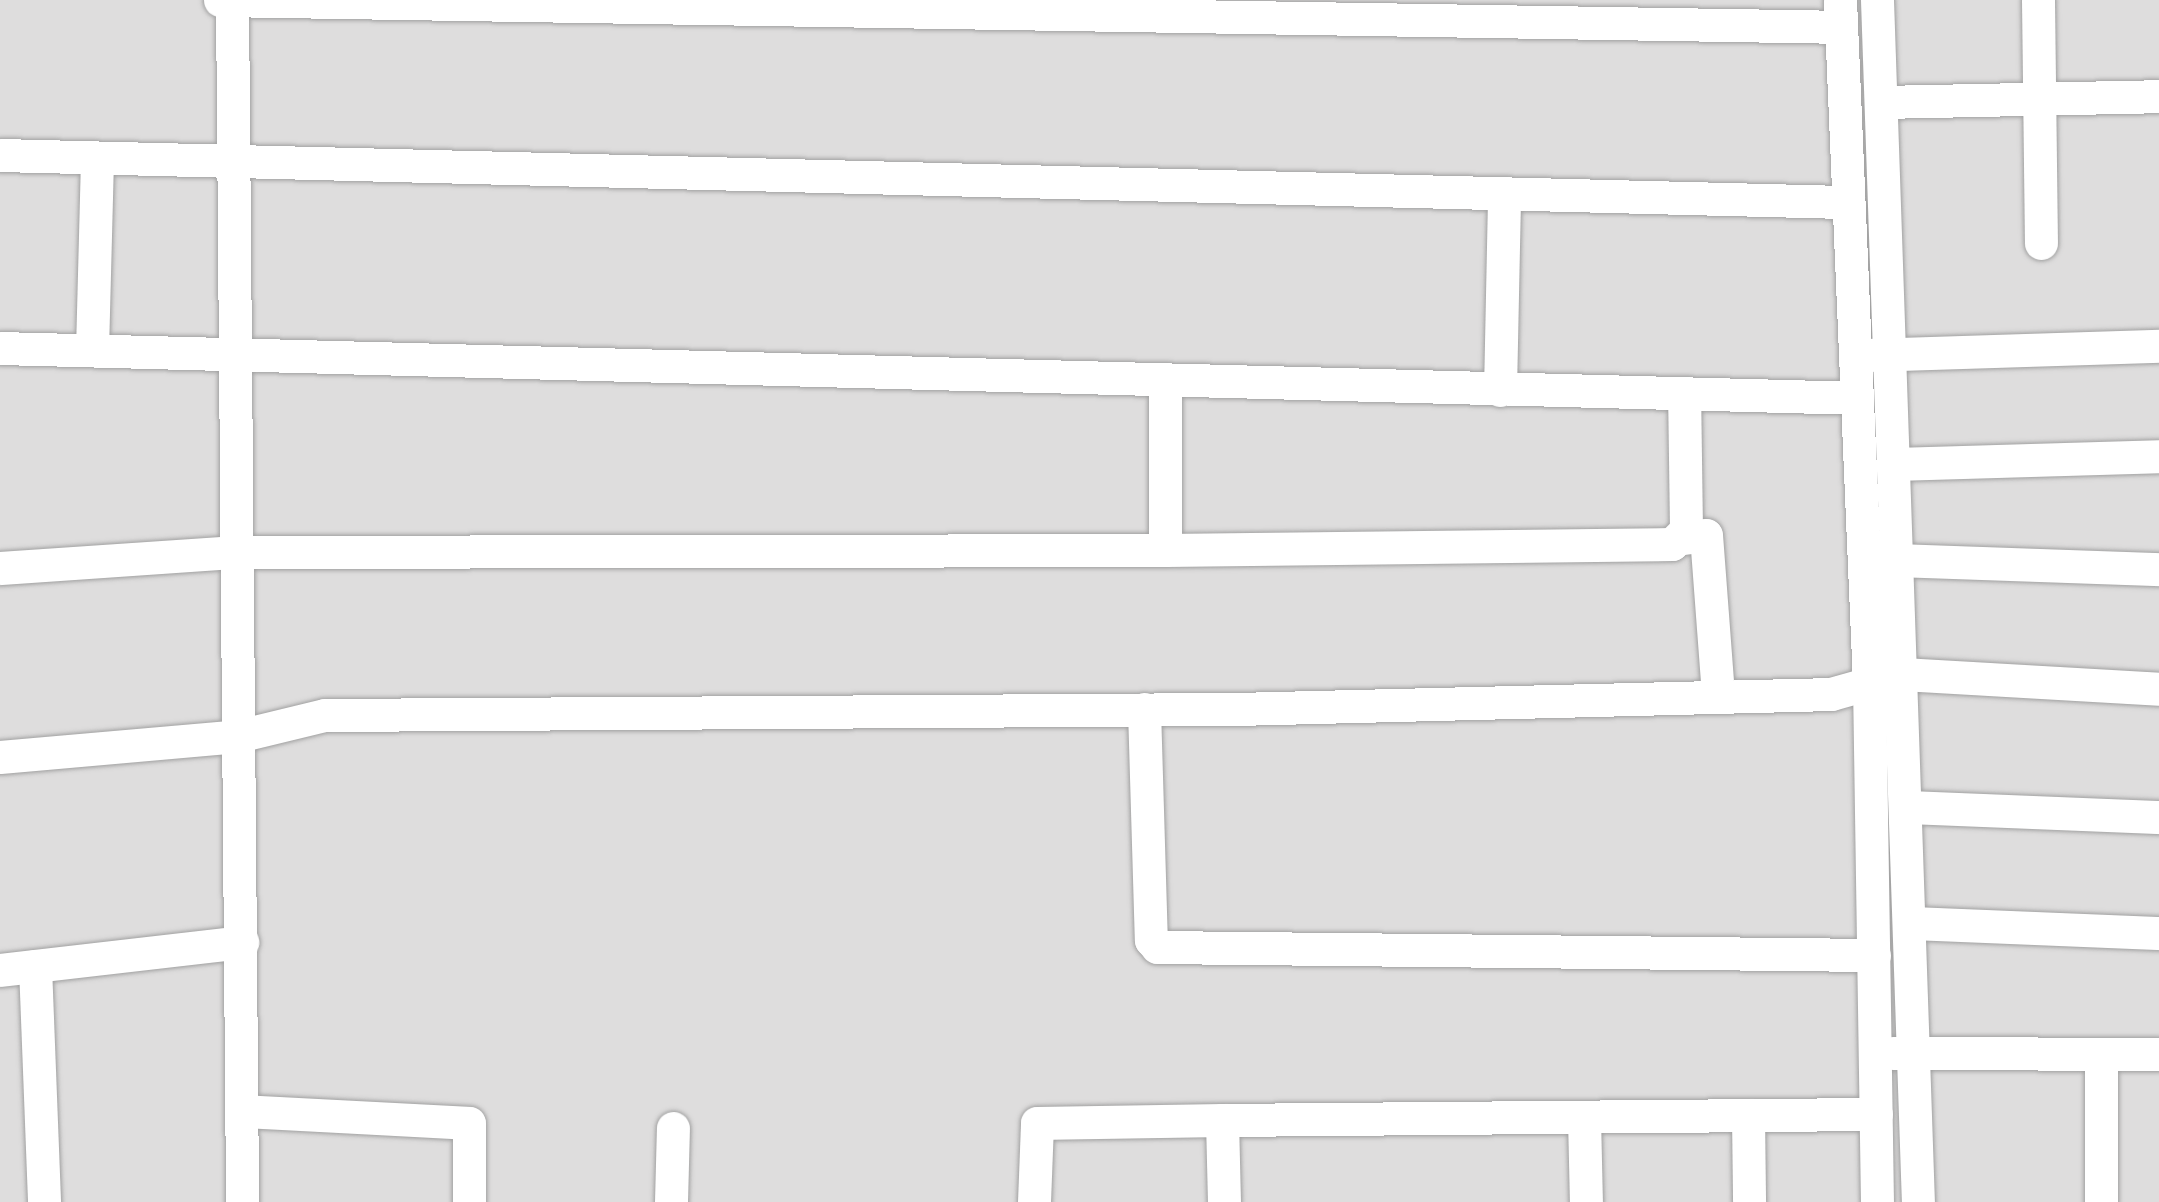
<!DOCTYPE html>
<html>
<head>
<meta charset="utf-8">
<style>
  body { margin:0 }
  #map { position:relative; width:2159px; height:1202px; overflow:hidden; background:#f0ede8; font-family:"Noto Sans",sans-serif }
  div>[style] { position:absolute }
  .residential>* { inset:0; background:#dedddd }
  .roads { filter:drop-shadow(0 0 2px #a1a1a1) drop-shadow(0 0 2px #a1a1a1) }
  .minor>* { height:33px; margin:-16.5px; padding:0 16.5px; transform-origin:16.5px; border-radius:16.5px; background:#fff }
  span { translate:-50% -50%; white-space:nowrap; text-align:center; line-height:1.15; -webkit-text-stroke:6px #fff; paint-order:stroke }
</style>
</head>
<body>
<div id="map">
  <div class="residential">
    <div style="clip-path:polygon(0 0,2159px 0,2159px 1202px,0 1202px)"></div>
  </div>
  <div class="roads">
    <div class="minor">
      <div style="left:220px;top:0;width:1621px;rotate:0.95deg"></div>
      <div style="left:232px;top:0;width:1202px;rotate:89.52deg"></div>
      <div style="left:1840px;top:0;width:683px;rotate:87.57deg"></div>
      <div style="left:1869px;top:682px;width:520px;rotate:89.12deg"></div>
      <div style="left:1877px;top:0;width:1203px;rotate:88.05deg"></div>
      <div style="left:2038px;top:0;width:243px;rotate:89.3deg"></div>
      <div style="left:1881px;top:102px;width:278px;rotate:-1.2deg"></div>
      <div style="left:0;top:155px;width:1849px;rotate:1.46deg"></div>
      <div style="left:0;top:348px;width:1856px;rotate:1.54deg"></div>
      <div style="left:92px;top:350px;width:192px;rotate:-88.5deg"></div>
      <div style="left:1868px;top:355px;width:291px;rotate:-1.8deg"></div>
      <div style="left:1500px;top:390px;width:196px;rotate:-88.8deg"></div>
      <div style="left:1894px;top:464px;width:265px;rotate:-1.7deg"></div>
      <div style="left:1682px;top:538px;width:24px;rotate:-7deg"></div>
      <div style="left:1706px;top:535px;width:161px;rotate:85.7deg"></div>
      <div style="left:1165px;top:550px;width:507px;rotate:-0.68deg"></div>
      <div style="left:1672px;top:544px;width:20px;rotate:-45deg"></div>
      <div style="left:1686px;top:530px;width:136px;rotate:-90.8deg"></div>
      <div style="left:1898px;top:560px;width:261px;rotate:2deg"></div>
      <div style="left:0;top:568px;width:235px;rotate:-3.9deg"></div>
      <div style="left:234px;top:552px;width:931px;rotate:-0.12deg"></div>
      <div style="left:1165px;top:550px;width:168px;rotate:-90deg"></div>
      <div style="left:1144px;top:709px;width:231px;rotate:88.3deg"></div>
      <div style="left:1151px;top:940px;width:9px;rotate:49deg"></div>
      <div style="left:1157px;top:947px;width:717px;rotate:0.64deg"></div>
      <div style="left:0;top:757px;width:239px;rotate:-5deg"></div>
      <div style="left:238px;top:736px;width:89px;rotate:-13.6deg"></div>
      <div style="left:325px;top:715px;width:911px;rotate:-0.38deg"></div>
      <div style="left:1236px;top:709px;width:595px;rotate:-1.44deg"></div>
      <div style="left:1831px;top:694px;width:74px;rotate:-15.7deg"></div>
      <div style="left:1902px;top:674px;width:257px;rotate:3.3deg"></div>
      <div style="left:1906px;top:807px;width:253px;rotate:2.3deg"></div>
      <div style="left:1910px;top:923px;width:249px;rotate:2.3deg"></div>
      <div style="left:35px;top:966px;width:236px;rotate:87.8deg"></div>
      <div style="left:0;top:970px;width:244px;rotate:-6.6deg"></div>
      <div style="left:1893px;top:1053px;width:266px;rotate:0.2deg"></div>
      <div style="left:242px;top:1111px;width:227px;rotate:3deg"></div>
      <div style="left:469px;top:1123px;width:79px;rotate:90deg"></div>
      <div style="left:1748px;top:1115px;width:87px;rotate:89.3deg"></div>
      <div style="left:1584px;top:1117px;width:85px;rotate:88.7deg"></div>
      <div style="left:671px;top:1202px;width:74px;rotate:-88.5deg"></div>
      <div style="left:1034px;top:1202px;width:79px;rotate:-87.8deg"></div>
      <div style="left:1037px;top:1123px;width:185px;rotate:-0.9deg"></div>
      <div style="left:1224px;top:1202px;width:82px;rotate:-91.4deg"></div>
      <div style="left:1222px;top:1120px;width:654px;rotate:-0.53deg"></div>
      <div style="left:2101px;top:1202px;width:148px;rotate:-90deg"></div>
    </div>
  </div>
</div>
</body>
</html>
